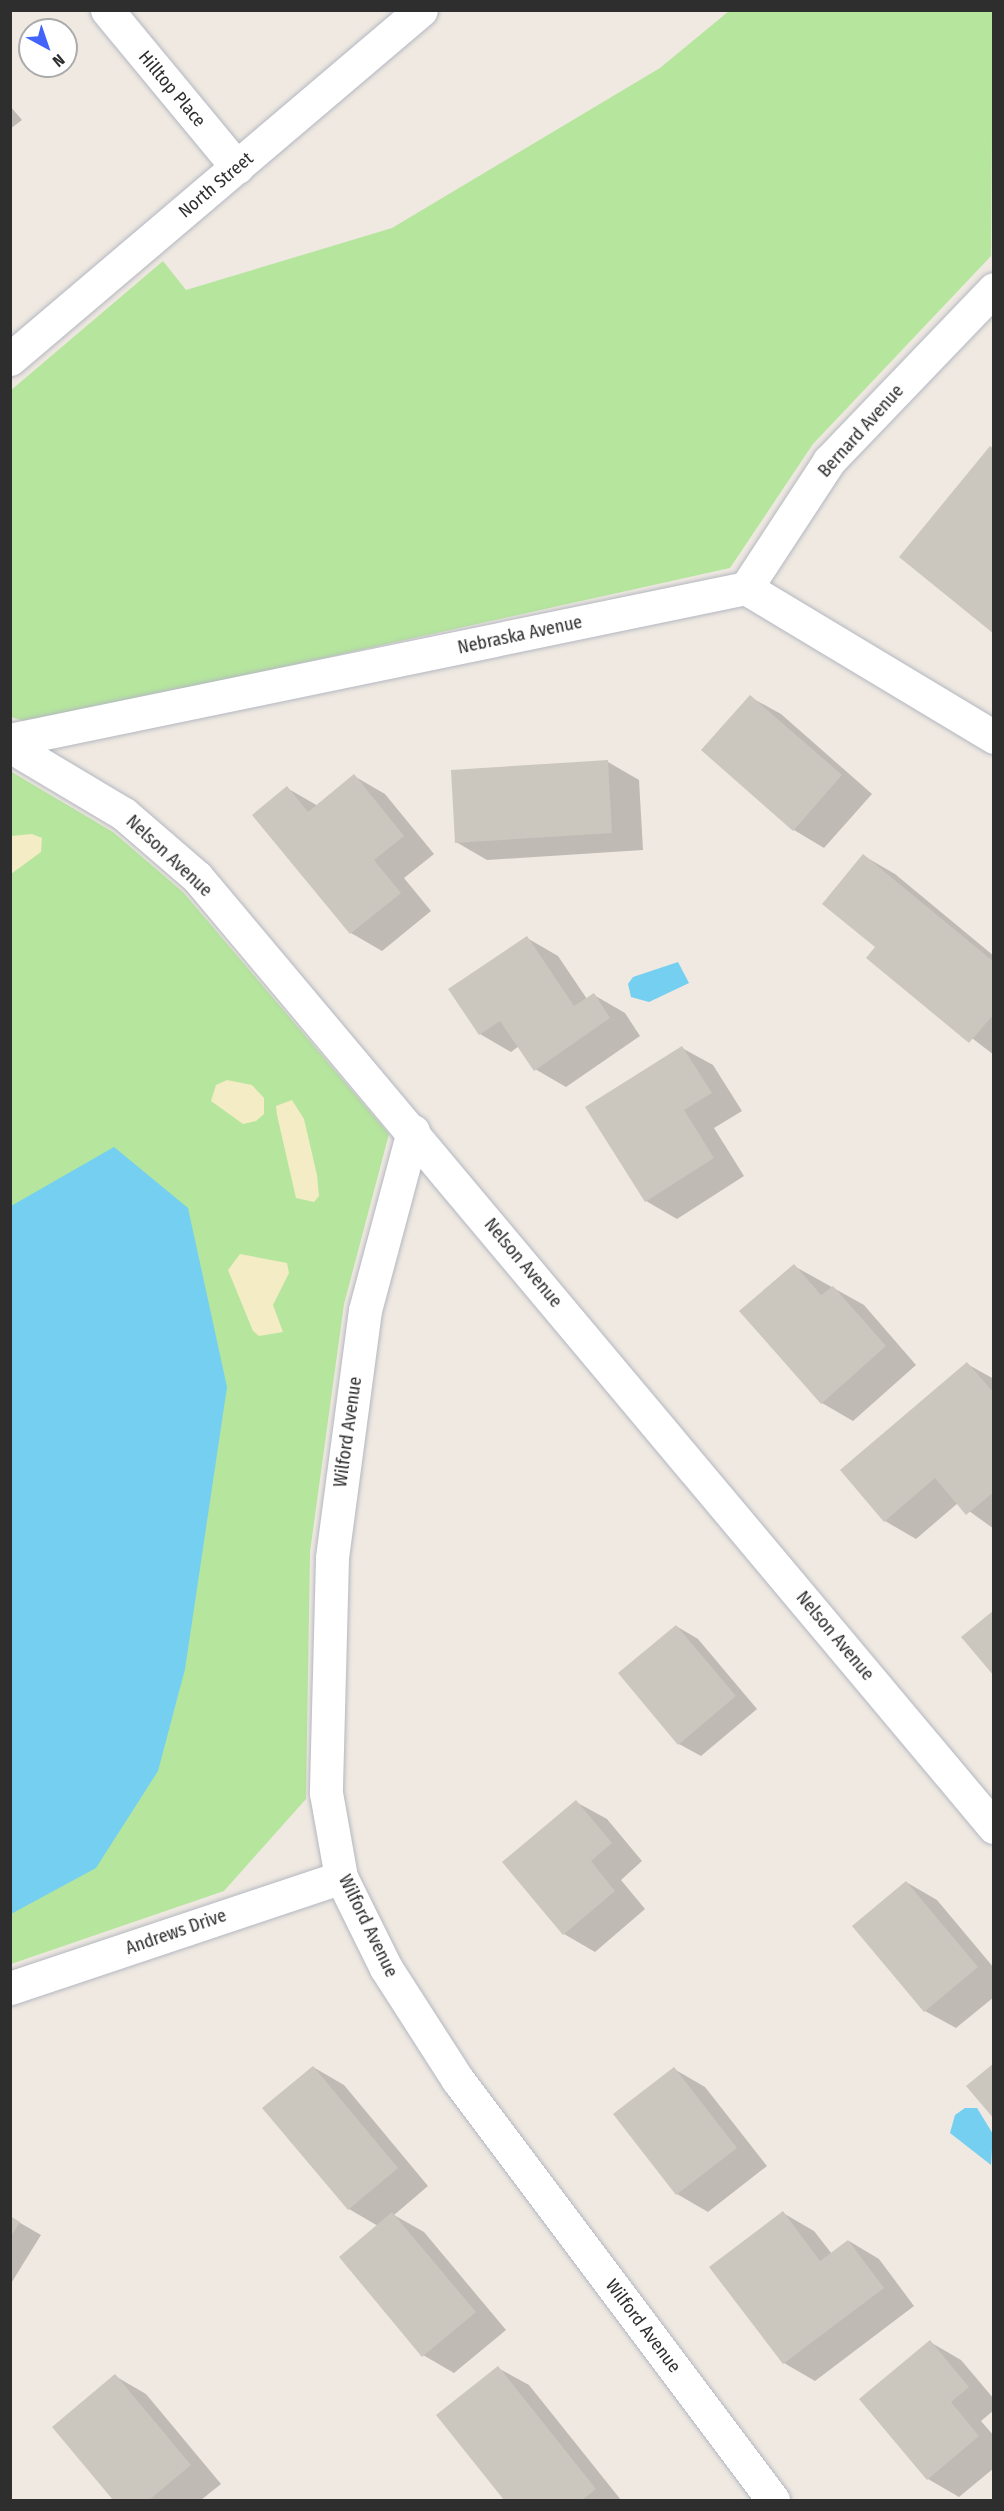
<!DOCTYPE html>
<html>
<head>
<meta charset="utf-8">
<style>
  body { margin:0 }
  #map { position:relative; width:1004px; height:2511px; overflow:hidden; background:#efe9e1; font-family:"Fira Sans Condensed",sans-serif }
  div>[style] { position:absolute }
  .green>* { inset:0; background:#b6e59e }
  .sand>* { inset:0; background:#f3ecc5 }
  .water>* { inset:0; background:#75cff0 }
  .shadow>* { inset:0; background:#0003 }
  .building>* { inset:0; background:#cbc7bf }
  .roads { filter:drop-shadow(0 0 2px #b4b7c1) drop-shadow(0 0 2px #b4b7c1) }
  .minor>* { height:33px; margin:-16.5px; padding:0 16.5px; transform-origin:16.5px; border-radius:16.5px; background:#fff }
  span { translate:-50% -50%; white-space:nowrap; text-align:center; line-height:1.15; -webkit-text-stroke:4.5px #fff; paint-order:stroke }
  .street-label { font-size:18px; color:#2e2e2e }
  .frame { position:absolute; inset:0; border:12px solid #2e2e2e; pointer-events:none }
  .north { position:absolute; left:18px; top:18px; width:60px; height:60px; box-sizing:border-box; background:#fff; border:2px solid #ababab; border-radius:50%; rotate:140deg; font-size:16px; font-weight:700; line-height:24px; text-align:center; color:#2e2e2e }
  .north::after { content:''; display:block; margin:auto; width:21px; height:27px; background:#4264fb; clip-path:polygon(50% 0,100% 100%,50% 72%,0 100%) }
</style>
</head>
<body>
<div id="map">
  <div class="green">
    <div style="clip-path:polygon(729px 11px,993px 11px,991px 256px,813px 444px,730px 568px,30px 723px,11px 717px,10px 391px,163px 261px,186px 290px,392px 228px,660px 68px)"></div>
    <div style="clip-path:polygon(10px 771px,113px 832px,183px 892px,389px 1134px,344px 1304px,310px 1552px,306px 1799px,224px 1891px,11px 1964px)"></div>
  </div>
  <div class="sand">
    <div style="clip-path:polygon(32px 834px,42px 838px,41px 852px,11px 874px,11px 836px)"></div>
    <div style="clip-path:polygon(227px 1080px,252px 1085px,264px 1098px,264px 1114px,256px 1121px,243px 1124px,211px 1101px,216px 1085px)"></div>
    <div style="clip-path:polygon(292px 1100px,304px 1119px,317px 1175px,319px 1196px,314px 1202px,296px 1198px,277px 1115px,276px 1106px)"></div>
    <div style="clip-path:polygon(240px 1254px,287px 1263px,289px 1273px,273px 1305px,283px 1332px,259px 1336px,253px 1331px,228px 1270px)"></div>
  </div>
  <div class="water">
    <div style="clip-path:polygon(678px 962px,689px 983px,649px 1002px,631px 997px,628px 984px,633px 977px)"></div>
    <div style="clip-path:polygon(114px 1147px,188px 1208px,227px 1387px,185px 1669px,158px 1771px,96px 1868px,11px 1914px,11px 1206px)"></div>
    <div style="clip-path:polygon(965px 2108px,977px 2108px,993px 2134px,991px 2165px,950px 2133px,955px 2115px)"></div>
  </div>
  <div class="shadow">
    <div style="clip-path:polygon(10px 106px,22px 120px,10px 129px)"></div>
    <div style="clip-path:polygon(750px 697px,781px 714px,872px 794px,824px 848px,794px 830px)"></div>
    <div style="clip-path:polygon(608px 762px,639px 780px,643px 850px,487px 860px,456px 842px)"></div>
    <div style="clip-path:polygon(354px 776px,385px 794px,434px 854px,404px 878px,431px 911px,382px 951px,351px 933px,287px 788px,318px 806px)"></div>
    <div style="clip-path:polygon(864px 856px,895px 874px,994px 956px,994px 1055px,868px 958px,877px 946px)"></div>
    <div style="clip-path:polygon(527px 938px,558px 956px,587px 999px,594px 995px,625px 1013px,640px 1036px,566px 1087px,535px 1069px,519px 1046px,511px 1052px,480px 1034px)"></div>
    <div style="clip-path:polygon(682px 1048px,713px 1065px,742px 1111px,714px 1128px,744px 1176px,677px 1219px,646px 1201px)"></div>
    <div style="clip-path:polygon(794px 1266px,864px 1305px,916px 1365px,853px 1421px,822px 1403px)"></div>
    <div style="clip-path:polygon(967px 1364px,994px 1379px,994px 1529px,958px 1503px,916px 1539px,885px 1521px)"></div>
    <div style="clip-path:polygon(676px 1626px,698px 1639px,757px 1709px,701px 1756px,679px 1744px)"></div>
    <div style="clip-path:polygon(576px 1802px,607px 1819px,642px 1861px,621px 1880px,645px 1909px,595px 1952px,564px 1934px)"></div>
    <div style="clip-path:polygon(906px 1882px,937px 1900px,994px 1968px,994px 1997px,956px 2028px,925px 2011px)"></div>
    <div style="clip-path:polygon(313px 2067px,344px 2085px,428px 2186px,394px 2215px,424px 2232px,506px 2330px,454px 2373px,423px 2355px,378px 2226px,349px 2209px)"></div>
    <div style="clip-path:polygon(674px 2069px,705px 2087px,767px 2166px,708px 2212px,677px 2194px,615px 2114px)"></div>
    <div style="clip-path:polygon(783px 2213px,814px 2231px,832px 2254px,849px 2241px,879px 2259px,914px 2306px,815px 2381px,784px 2363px)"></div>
    <div style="clip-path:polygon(10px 2217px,41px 2235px,10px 2285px)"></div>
    <div style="clip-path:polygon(930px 2342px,961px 2360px,994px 2399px,994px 2410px,981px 2421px,994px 2436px,994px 2468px,959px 2497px,928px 2479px)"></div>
    <div style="clip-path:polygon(498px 2368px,529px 2385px,621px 2500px,506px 2500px,438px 2415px)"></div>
    <div style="clip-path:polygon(115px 2376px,146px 2394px,221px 2484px,201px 2500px,115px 2500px,54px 2428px)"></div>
  </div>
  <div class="building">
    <div style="clip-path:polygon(990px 446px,994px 449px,994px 634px,899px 557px)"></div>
    <div style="clip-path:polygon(750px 695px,842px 775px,793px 831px,701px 750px)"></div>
    <div style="clip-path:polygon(608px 760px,612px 833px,455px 843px,451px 770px)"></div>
    <div style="clip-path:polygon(354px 774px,404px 836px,374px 860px,401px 893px,350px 934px,252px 815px,287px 786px,308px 812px)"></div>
    <div style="clip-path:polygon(863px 854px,994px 962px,994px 1014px,969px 1043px,866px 958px,875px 947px,822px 904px)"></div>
    <div style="clip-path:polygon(527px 936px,574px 1006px,594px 993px,610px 1018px,534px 1071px,500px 1021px,479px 1035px,448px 989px)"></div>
    <div style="clip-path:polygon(682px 1046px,712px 1093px,684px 1110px,714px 1158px,645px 1202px,585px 1107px)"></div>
    <div style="clip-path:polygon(794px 1264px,821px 1295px,833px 1286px,886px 1346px,821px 1404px,739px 1311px)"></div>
    <div style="clip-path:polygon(967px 1362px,994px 1393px,994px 1492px,966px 1515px,935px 1478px,884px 1522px,840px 1470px)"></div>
    <div style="clip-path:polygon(994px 1610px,994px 1676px,961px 1637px)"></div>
    <div style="clip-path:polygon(676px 1625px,736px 1696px,678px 1745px,618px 1673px)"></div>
    <div style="clip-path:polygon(576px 1800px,612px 1843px,591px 1861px,615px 1891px,563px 1935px,502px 1862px)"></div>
    <div style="clip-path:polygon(906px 1881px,978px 1967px,924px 2012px,852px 1926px)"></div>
    <div style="clip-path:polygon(994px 2063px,994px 2119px,966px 2086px)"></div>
    <div style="clip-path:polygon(313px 2066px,398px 2168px,348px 2210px,262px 2108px)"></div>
    <div style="clip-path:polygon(674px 2067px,737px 2148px,676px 2195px,613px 2114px)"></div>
    <div style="clip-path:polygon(783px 2211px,820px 2261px,848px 2240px,884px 2288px,783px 2364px,709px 2267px)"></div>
    <div style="clip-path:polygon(392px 2212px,476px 2312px,422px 2357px,339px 2257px)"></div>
    <div style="clip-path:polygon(10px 2216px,20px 2222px,10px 2238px)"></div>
    <div style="clip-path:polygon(930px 2340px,969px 2387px,951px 2402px,979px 2436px,927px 2480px,859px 2399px)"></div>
    <div style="clip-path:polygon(498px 2366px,596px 2489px,582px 2500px,504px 2500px,436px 2415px)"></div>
    <div style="clip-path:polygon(115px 2374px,191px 2465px,149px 2500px,113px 2500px,52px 2427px)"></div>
  </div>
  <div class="roads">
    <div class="minor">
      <div style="left:107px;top:10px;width:204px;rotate:50.4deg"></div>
      <div style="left:10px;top:359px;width:539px;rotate:-40.34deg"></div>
      <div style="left:746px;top:588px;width:152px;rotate:-56.8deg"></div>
      <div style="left:829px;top:461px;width:238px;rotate:-46.2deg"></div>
      <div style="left:10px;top:740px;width:752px;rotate:-11.67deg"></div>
      <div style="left:746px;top:588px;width:289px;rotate:31deg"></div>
      <div style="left:10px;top:746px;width:133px;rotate:30.8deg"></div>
      <div style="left:124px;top:814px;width:96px;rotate:40.8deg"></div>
      <div style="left:197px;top:877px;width:1240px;rotate:50.01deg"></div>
      <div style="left:413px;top:1131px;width:185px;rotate:105deg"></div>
      <div style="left:365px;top:1310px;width:250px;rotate:97.6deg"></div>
      <div style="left:332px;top:1558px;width:235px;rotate:91.5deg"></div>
      <div style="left:326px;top:1793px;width:85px;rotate:79.9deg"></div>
      <div style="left:341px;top:1877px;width:102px;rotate:63.7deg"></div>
      <div style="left:386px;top:1968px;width:133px;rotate:57.3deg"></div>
      <div style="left:458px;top:2080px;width:525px;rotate:53.13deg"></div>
      <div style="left:10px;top:1988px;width:349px;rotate:-18.5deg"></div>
    </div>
  </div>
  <div class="street-label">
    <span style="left:172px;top:89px;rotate:50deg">Hilltop Place</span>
    <span style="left:216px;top:185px;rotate:-40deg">North Street</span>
    <span style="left:861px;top:431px;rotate:-48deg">Bernard Avenue</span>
    <span style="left:520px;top:635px;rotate:-12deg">Nebraska Avenue</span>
    <span style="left:169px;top:856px;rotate:43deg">Nelson Avenue</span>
    <span style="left:523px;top:1263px;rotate:50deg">Nelson Avenue</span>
    <span style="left:348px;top:1432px;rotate:-82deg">Wilford Avenue</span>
    <span style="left:835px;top:1636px;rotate:50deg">Nelson Avenue</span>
    <span style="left:368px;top:1926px;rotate:64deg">Wilford Avenue</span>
    <span style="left:176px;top:1932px;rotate:-19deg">Andrews Drive</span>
    <span style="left:643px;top:2326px;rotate:53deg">Wilford Avenue</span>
  </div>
  <div class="frame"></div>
  <div class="north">N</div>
</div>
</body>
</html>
